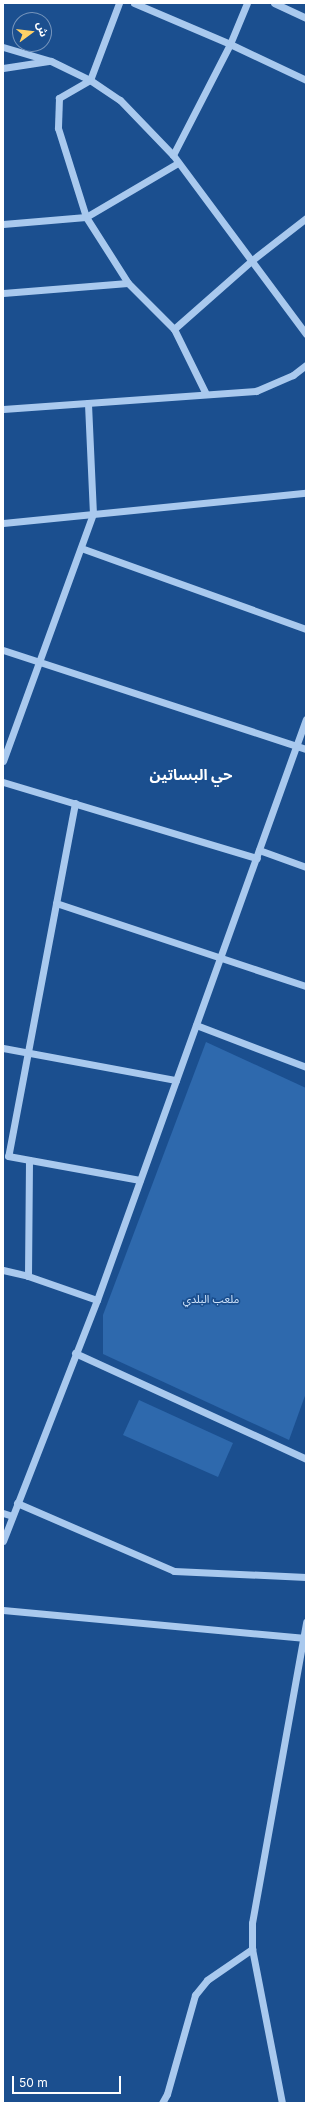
<!DOCTYPE html>
<html>
<head>
<meta charset="utf-8">
<style>
  body { margin:0 }
  #map { position:relative; width:309px; height:2106px; overflow:hidden; background:#1b4f8f; font-family:Inter,"Noto Sans Arabic",sans-serif }
  div>[style] { position:absolute }
  .green>* { inset:0; background:#2e69ad }
  .minor>* { height:7px; margin:-3.5px; padding:0 3.5px; transform-origin:3.5px; border-radius:3.5px; background:#a9c9ee }
  span { translate:-50% -50%; white-space:nowrap; text-align:center; line-height:1.15; -webkit-text-stroke:3.5px #1b4f8f; paint-order:stroke }
  .park-label { font-size:11px; color:#cfe3fa }
  .district-label { font-size:15px; color:#fff; font-weight:700 }
  .frame { position:absolute; inset:0; border:4px solid #fff; pointer-events:none }
  .north { position:absolute; left:12px; top:12px; width:40px; height:40px; box-sizing:border-box; background:#1b4f8f; border:1px solid #7695bc; border-radius:50%; rotate:75deg; font-size:11px; font-weight:700; line-height:16px; text-align:center; color:#fff }
  .north::after { content:''; display:block; margin:auto; width:14px; height:18px; background:#ffd166; clip-path:polygon(50% 0,100% 100%,50% 72%,0 100%) }
  .scale { position:absolute; left:12px; top:2076px; width:109px; height:18px; box-sizing:border-box; border:2px solid #fff; border-top:0; padding-left:5px; font-size:12px; line-height:14px; white-space:nowrap; color:#fff; -webkit-text-stroke:3px #1b4f8f; paint-order:stroke }
</style>
</head>
<body>
<div id="map">
  <div class="green">
    <div style="clip-path:polygon(206px 1042px,306px 1088px,306px 1393px,289px 1440px,103px 1354px,103px 1315px)"></div>
    <div style="clip-path:polygon(139px 1400px,233px 1443px,218px 1477px,123px 1435px)"></div>
  </div>
  <div class="minor">
    <div style="left:119px;top:3px;width:82px;rotate:110.6deg"></div>
    <div style="left:90px;top:80px;width:36px;rotate:150deg"></div>
    <div style="left:59px;top:98px;width:30px;rotate:92deg"></div>
    <div style="left:58px;top:128px;width:93px;rotate:72.5deg"></div>
    <div style="left:86px;top:217px;width:78px;rotate:57.5deg"></div>
    <div style="left:128px;top:283px;width:65px;rotate:45deg"></div>
    <div style="left:174px;top:329px;width:72px;rotate:63.8deg"></div>
    <div style="left:134px;top:3px;width:104px;rotate:23.1deg"></div>
    <div style="left:230px;top:44px;width:84px;rotate:25.3deg"></div>
    <div style="left:274px;top:3px;width:35px;rotate:25deg"></div>
    <div style="left:3px;top:47px;width:50px;rotate:16.3deg"></div>
    <div style="left:51px;top:61px;width:43px;rotate:26deg"></div>
    <div style="left:90px;top:80px;width:36px;rotate:34deg"></div>
    <div style="left:120px;top:100px;width:76px;rotate:46.1deg"></div>
    <div style="left:173px;top:155px;width:223px;rotate:53.4deg"></div>
    <div style="left:3px;top:68px;width:46px;rotate:-8.8deg"></div>
    <div style="left:173px;top:155px;width:125px;rotate:-62.8deg"></div>
    <div style="left:230px;top:44px;width:44px;rotate:-67.5deg"></div>
    <div style="left:3px;top:224px;width:83px;rotate:-4.8deg"></div>
    <div style="left:86px;top:217px;width:107px;rotate:-30.4deg"></div>
    <div style="left:3px;top:293px;width:125px;rotate:-4.6deg"></div>
    <div style="left:174px;top:329px;width:103px;rotate:-41.4deg"></div>
    <div style="left:251px;top:261px;width:70px;rotate:-38deg"></div>
    <div style="left:3px;top:409px;width:254px;rotate:-4.1deg"></div>
    <div style="left:256px;top:391px;width:40px;rotate:-23.4deg"></div>
    <div style="left:293px;top:375px;width:16px;rotate:-38deg"></div>
    <div style="left:3px;top:523px;width:304px;rotate:-5.7deg"></div>
    <div style="left:81px;top:548px;width:239px;rotate:19.8deg"></div>
    <div style="left:3px;top:650px;width:319px;rotate:18.1deg"></div>
    <div style="left:3px;top:761px;width:263px;rotate:-70deg"></div>
    <div style="left:93px;top:514px;width:111px;rotate:-92.6deg"></div>
    <div style="left:3px;top:782px;width:265px;rotate:16.7deg"></div>
    <div style="left:75px;top:803px;width:359px;rotate:100.7deg"></div>
    <div style="left:8px;top:1156px;width:134px;rotate:10.3deg"></div>
    <div style="left:259px;top:850px;width:50px;rotate:19.9deg"></div>
    <div style="left:56px;top:903px;width:263px;rotate:18.4deg"></div>
    <div style="left:196px;top:1025px;width:118px;rotate:20.9deg"></div>
    <div style="left:3px;top:1048px;width:176px;rotate:10.5deg"></div>
    <div style="left:3px;top:1270px;width:26px;rotate:13deg"></div>
    <div style="left:28px;top:1276px;width:73px;rotate:19.2deg"></div>
    <div style="left:28px;top:1276px;width:116px;rotate:-89.5deg"></div>
    <div style="left:75px;top:1353px;width:254px;rotate:24.6deg"></div>
    <div style="left:17px;top:1503px;width:171px;rotate:23.4deg"></div>
    <div style="left:174px;top:1571px;width:132px;rotate:2.6deg"></div>
    <div style="left:3px;top:1513px;width:9px;rotate:18deg"></div>
    <div style="left:3px;top:1541px;width:259px;rotate:-68.7deg"></div>
    <div style="left:97px;top:1300px;width:617px;rotate:-70.22deg"></div>
    <div style="left:3px;top:1610px;width:301px;rotate:5.3deg"></div>
    <div style="left:162px;top:2103px;width:10px;rotate:-61deg"></div>
    <div style="left:167px;top:2094px;width:103px;rotate:-74.2deg"></div>
    <div style="left:195px;top:1995px;width:19px;rotate:-51deg"></div>
    <div style="left:207px;top:1980px;width:55px;rotate:-34.6deg"></div>
    <div style="left:282px;top:2103px;width:157px;rotate:-101deg"></div>
    <div style="left:252px;top:1949px;width:26px;rotate:-90deg"></div>
    <div style="left:252px;top:1923px;width:306px;rotate:-79.8deg"></div>
  </div>
  <div class="park-label">
    <span style="left:211px;top:1299px">ملعب البلدي</span>
  </div>
  <div class="district-label">
    <span style="left:191px;top:775px">حي البساتين</span>
  </div>
  <div class="frame"></div>
  <div class="north">ش</div>
  <div class="scale">50 m</div>
</div>
</body>
</html>
